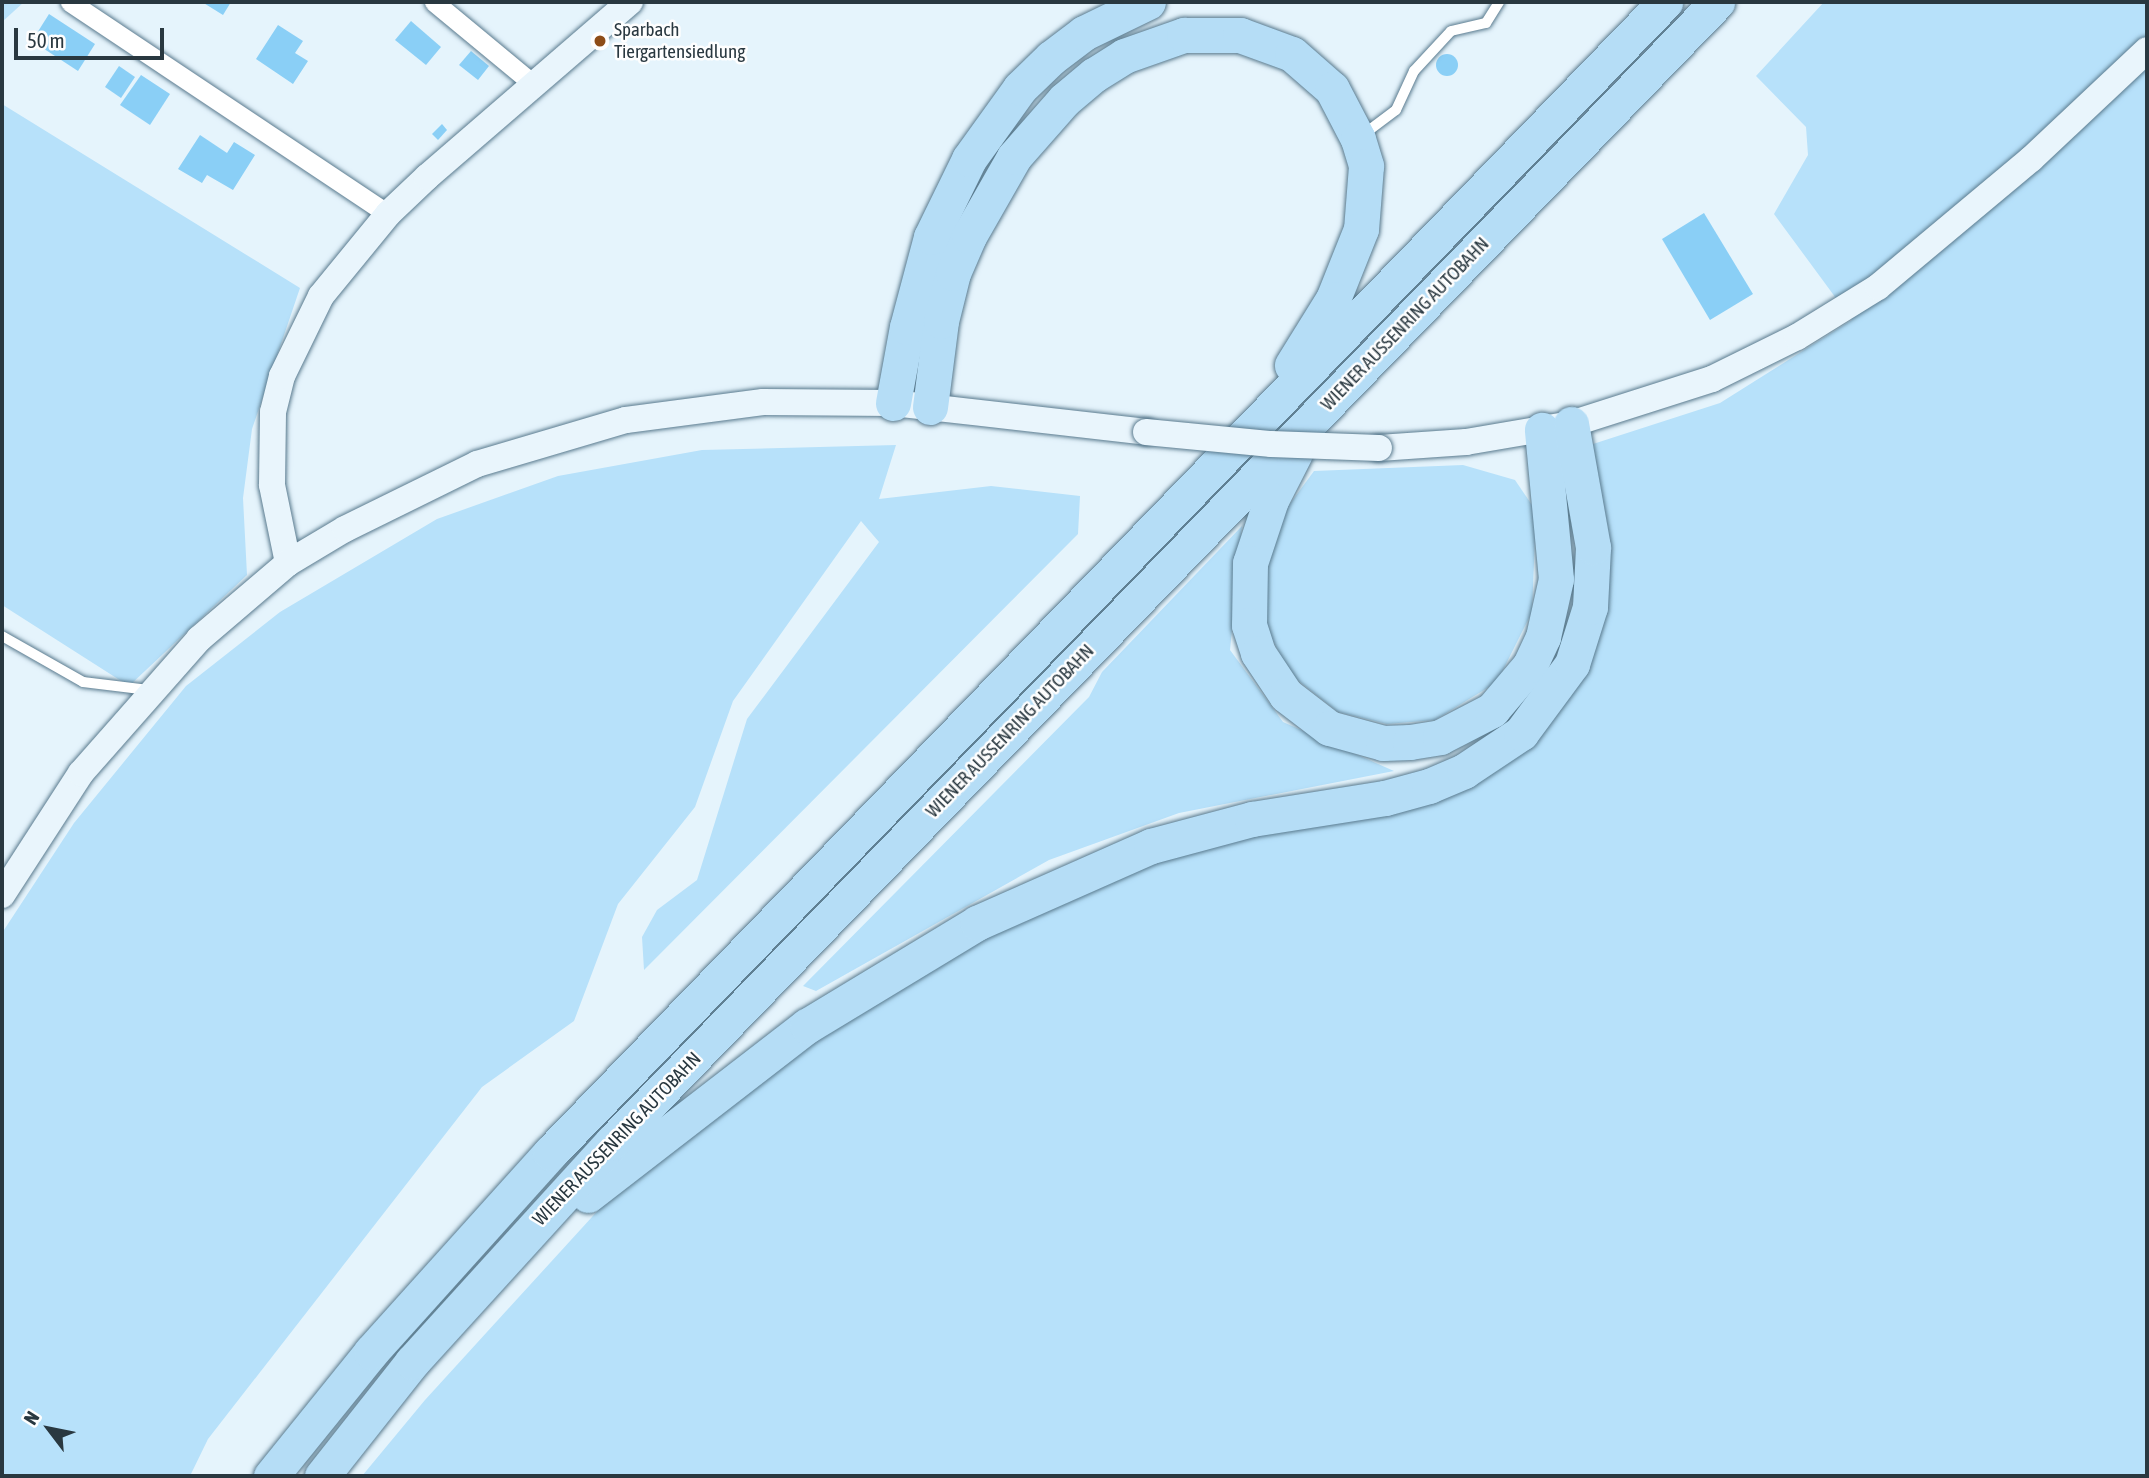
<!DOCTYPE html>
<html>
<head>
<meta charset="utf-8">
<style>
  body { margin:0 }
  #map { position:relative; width:2149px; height:1478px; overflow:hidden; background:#e5f4fc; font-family:"Asap Condensed",sans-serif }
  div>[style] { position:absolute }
  .green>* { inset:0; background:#b7e1fa }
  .building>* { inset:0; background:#8acff6 }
  .round { border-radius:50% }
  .roads { filter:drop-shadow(0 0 2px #597a8e) drop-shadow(0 0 2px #597a8e) }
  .lane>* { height:10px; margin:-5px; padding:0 5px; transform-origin:5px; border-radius:5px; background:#fff }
  .street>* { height:19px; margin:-9.5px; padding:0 9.5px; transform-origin:9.5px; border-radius:9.5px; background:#fff }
  .secondary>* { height:26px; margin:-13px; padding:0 13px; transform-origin:13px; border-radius:13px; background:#e9f5fc }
  .highway>* { height:35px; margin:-17.5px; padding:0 17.5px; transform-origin:17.5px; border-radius:17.5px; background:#b5ddf6 }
  .bridges { filter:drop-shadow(0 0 2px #597a8e) drop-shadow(0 0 2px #597a8e) }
  .secondary-bridge>* { height:26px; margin:-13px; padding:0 13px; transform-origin:13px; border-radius:13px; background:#e9f5fc }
  .dots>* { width:19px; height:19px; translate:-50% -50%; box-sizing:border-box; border:4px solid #fefefe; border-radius:50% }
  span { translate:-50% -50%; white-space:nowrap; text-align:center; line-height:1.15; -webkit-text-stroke:5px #fefefe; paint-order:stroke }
  .poi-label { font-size:19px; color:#293840 }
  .left { translate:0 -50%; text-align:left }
  .street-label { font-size:19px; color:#293840 }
  .frame { position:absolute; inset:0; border:4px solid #293840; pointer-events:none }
  .north { position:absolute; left:14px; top:1394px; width:70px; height:70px; -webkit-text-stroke:5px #fefefe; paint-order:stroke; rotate:302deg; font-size:19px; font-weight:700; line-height:28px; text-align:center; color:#293840 }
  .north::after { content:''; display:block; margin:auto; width:24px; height:32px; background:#293840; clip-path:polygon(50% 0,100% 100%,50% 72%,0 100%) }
  .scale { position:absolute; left:14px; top:28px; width:150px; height:32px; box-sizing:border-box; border:4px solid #293840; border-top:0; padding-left:9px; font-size:21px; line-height:24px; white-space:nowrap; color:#293840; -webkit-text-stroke:5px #fefefe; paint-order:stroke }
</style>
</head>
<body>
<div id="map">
  <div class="green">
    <div style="clip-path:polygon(2px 2px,24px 2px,2px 22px)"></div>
    <div style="clip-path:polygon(1824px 2px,2147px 2px,2147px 1476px,362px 1476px,425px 1400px,623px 1183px,855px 1007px,970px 938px,1171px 850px,1514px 754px,1607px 583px,1593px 444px,1720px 403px,1852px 320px,1774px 214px,1808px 155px,1806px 127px,1756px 76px)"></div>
    <div style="clip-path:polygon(2px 104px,300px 288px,252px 429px,243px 498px,247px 575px,129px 686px,2px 605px)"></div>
    <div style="clip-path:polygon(896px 445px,879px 499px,991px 486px,1080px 496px,1078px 534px,644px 970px,642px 937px,657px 910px,697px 880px,747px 719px,879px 542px,861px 521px,733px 701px,695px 807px,618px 904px,574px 1021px,482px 1087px,208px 1439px,190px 1476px,2px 1476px,2px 933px,74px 823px,186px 686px,280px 612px,437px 519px,558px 476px,702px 450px)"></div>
    <div style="clip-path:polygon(1463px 465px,1515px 480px,1536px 511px,1532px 612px,1497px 682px,1435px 720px,1387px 724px,1338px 712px,1290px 674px,1266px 627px,1263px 574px,1281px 516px,1314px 471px)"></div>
    <div style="clip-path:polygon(1242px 526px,1230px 650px,1283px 722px,1394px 771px,1179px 813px,1049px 860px,816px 991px,803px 986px,1089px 697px,1102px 672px)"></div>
  </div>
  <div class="building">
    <div style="clip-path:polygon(202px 2px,231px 2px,223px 15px)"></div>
    <div style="clip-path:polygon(49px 14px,95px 44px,78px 71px,32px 41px)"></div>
    <div style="clip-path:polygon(411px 21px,441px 47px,426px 65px,395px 40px)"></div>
    <div style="clip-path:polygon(278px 25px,303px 41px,295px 53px,308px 61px,293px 84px,256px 59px)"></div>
    <div style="clip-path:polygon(471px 51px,489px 66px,478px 80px,459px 65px)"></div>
    <div class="round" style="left:1436px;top:54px;width:22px;height:22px"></div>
    <div style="clip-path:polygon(119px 66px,135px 77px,121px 98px,105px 87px)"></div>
    <div style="clip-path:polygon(141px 75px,170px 94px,150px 125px,120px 105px)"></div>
    <div style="clip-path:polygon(442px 124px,447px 130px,438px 140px,432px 134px)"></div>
    <div style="clip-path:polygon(200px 135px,227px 153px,234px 142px,255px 155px,233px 190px,207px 175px,202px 183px,178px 169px)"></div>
    <div style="clip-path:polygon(1704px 213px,1753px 294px,1710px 320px,1662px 239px)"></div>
  </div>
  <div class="roads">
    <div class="lane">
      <div style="left:1364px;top:134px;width:40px;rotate:-37deg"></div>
      <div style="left:1396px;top:110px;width:43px;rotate:-65.2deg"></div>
      <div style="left:1414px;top:71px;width:54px;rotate:-47.2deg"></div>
      <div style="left:1451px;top:31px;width:36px;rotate:-13deg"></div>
      <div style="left:1486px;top:23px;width:25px;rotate:-58deg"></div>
      <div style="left:2px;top:636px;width:93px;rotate:29.6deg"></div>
      <div style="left:83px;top:682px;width:66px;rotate:6.9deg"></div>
    </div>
    <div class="street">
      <div style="left:70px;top:2px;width:382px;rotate:33.7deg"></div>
      <div style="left:434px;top:2px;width:127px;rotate:39.6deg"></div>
    </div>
    <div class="secondary">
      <div style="left:1379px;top:448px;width:87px;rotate:-3.9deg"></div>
      <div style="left:1466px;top:442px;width:107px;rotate:-9.7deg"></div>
      <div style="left:1571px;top:424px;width:148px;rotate:-17.7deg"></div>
      <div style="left:1712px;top:379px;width:95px;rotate:-26.3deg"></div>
      <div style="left:1797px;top:337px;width:95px;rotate:-31.7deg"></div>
      <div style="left:1878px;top:287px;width:199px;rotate:-39.9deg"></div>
      <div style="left:2031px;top:159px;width:159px;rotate:-43.2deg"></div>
      <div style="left:288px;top:563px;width:80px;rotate:-101.6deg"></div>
      <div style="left:272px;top:485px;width:73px;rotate:-89.2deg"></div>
      <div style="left:273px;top:412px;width:37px;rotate:-76deg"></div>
      <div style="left:282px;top:376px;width:89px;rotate:-64deg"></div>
      <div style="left:321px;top:296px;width:106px;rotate:-50.7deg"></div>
      <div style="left:388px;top:214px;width:54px;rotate:-43.5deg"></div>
      <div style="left:427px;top:177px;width:268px;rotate:-40.8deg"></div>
      <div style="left:2px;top:895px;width:145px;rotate:-57.1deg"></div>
      <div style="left:81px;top:773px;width:179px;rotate:-48.6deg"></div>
      <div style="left:199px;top:639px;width:117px;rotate:-40.5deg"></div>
      <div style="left:288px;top:563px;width:66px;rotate:-30.8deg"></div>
      <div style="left:345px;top:529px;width:147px;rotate:-26.2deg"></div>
      <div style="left:477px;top:464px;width:155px;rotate:-16.5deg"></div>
      <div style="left:626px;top:420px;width:138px;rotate:-7.5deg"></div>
      <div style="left:763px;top:402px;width:130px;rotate:0.4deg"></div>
      <div style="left:893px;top:403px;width:255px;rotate:6.5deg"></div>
    </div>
    <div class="highway">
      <div style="left:893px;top:403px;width:77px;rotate:-79.6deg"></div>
      <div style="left:907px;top:327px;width:93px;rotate:-75.1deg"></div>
      <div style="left:931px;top:237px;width:87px;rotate:-64deg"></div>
      <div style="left:969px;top:159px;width:87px;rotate:-54.3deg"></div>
      <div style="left:1020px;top:88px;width:43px;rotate:-44.1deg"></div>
      <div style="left:1051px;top:58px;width:41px;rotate:-37.1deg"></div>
      <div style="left:1084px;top:33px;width:71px;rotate:-25.8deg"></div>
      <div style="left:930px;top:407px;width:87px;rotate:-82.7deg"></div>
      <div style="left:941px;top:321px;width:49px;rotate:-76deg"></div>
      <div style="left:953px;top:273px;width:40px;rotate:-66.6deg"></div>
      <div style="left:969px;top:236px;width:91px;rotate:-60.3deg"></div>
      <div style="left:1014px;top:157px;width:76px;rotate:-48.7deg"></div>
      <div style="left:1064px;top:100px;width:39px;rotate:-40deg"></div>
      <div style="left:1094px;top:75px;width:36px;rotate:-32deg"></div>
      <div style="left:1124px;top:56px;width:64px;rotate:-19.3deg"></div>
      <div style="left:1184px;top:35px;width:56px"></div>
      <div style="left:1240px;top:35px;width:55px;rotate:20.1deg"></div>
      <div style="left:1292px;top:54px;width:53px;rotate:41.2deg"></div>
      <div style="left:1332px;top:89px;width:56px;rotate:62.5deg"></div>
      <div style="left:1358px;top:139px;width:28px;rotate:73deg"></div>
      <div style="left:1366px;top:166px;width:63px;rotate:94.5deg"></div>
      <div style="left:1361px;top:229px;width:75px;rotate:111.8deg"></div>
      <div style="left:1333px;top:299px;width:78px;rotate:121.8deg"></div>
      <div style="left:1295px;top:453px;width:53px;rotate:117.1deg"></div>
      <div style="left:1271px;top:500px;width:66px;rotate:108.4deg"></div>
      <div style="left:1250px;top:563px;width:62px;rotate:90.9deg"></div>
      <div style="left:1249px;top:625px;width:29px;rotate:72deg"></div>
      <div style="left:1258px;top:653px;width:50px;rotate:56.3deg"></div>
      <div style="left:1286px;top:695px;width:54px;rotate:37.5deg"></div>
      <div style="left:1329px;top:728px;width:56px;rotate:15.5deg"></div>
      <div style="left:1383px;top:743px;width:27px;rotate:-2deg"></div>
      <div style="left:1410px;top:742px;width:30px;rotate:-9deg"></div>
      <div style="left:1440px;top:737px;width:59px;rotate:-27.4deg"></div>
      <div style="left:1492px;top:710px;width:59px;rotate:-49.8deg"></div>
      <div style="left:1530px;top:665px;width:31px;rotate:-65deg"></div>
      <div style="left:1543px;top:637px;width:59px;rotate:-77.4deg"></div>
      <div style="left:1556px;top:579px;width:150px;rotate:-95.4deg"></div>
      <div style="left:588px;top:1195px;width:277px;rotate:-37.7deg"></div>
      <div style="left:807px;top:1026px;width:199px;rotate:-31.2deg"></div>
      <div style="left:977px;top:923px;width:190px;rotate:-23.9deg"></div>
      <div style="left:1151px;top:846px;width:105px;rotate:-15deg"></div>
      <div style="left:1252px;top:819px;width:135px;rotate:-9deg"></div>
      <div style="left:1385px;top:798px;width:46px;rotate:-15.3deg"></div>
      <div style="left:1429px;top:786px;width:38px;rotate:-23deg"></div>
      <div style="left:1464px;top:771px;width:69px;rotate:-33.7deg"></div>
      <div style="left:1521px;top:733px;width:86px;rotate:-53.5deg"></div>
      <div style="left:1572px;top:664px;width:60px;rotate:-72.5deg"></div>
      <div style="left:1590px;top:607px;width:60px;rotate:-87.1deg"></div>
      <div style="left:1593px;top:547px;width:125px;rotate:-100.1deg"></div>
      <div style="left:271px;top:1476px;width:159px;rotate:-51.1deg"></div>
      <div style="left:371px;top:1352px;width:268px;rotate:-48deg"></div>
      <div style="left:550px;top:1153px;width:1603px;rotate:-45.91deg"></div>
      <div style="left:322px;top:1476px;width:145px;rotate:-51.7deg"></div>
      <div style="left:412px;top:1362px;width:297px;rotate:-47.7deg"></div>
      <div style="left:612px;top:1142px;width:1588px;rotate:-45.89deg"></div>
    </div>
  </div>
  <div class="bridges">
    <div class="secondary-bridge">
      <div style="left:1146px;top:432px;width:126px;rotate:5.5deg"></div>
      <div style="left:1271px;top:444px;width:108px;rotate:2.1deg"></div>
    </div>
  </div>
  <div class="dots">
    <div style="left:600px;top:41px;background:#8d4c17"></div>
  </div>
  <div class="poi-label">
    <span class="left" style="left:614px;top:41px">Sparbach<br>Tiergartensiedlung</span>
  </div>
  <div class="street-label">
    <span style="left:1405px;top:324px;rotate:-46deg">WIENER AUSSENRING AUTOBAHN</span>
    <span style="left:1010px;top:731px;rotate:-46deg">WIENER AUSSENRING AUTOBAHN</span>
    <span style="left:617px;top:1139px;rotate:-46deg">WIENER AUSSENRING AUTOBAHN</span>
  </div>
  <div class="frame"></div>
  <div class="north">N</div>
  <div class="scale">50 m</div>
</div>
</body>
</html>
